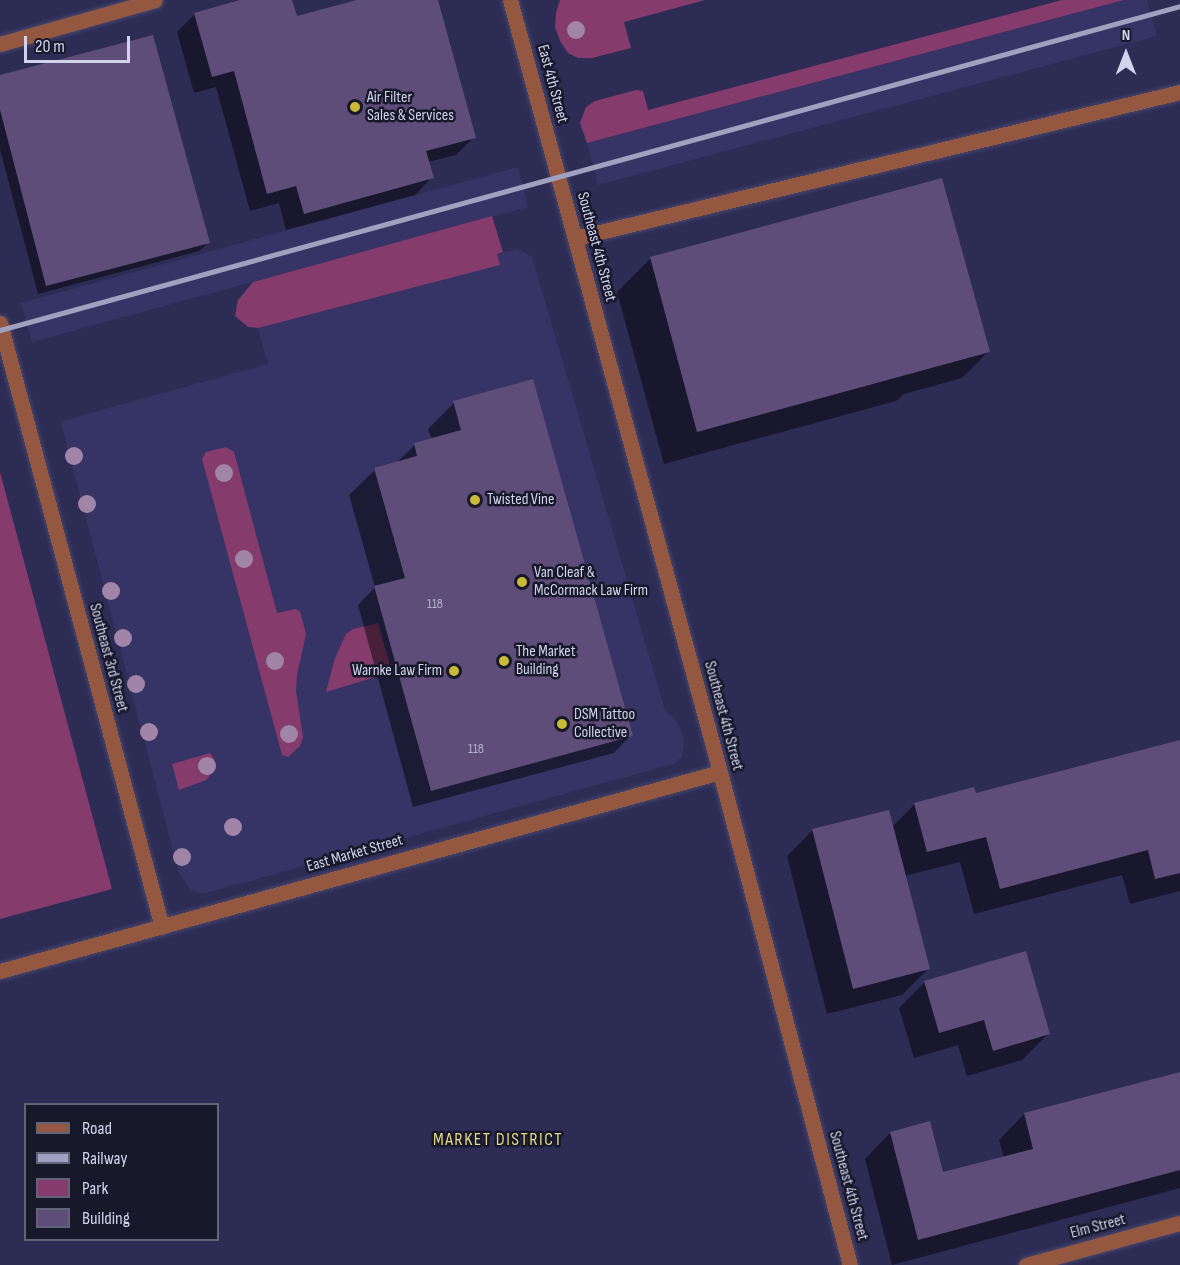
<!DOCTYPE html>
<html>
<head>
<meta charset="utf-8">
<style>
  body { margin:0 }
  #map { position:relative; width:1180px; height:1265px; overflow:hidden; background:#2d2c55; font-family:"Sofia Sans Condensed",sans-serif }
  div>[style] { position:absolute }
  .built>* { inset:0; background:#353464 }
  .green>* { inset:0; background:#853c6d }
  .shadow>* { inset:0; background:#0007 }
  .building>* { inset:0; background:#5f4d79 }
  .roads { filter:drop-shadow(0 0 2px #47476d) drop-shadow(0 0 2px #47476d) }
  .service>* { height:15px; margin:-7.5px; padding:0 7.5px; transform-origin:7.5px; border-radius:7.5px; background:#945840 }
  .minor>* { height:15px; margin:-7.5px; padding:0 7.5px; transform-origin:7.5px; border-radius:7.5px; background:#945840 }
  .rail>* { height:4.5px; margin:-2.25px; padding:0 2.25px; transform-origin:2.25px; border-radius:2.25px; background:#a0a1c0 }
  .trees>* { width:18px; height:18px; margin:-9px; border-radius:50%; background:#a085a8 }
  .dots>* { width:16px; height:16px; translate:-50% -50%; box-sizing:border-box; border:3px solid #17182a; border-radius:50% }
  span { translate:-50% -50%; white-space:nowrap; text-align:center; line-height:1.15; -webkit-text-stroke:5px #17182a; paint-order:stroke }
  .number-label { font-size:14px; color:#b4b2d0 }
  .number-label span { -webkit-text-stroke-width:0 }
  .street-label { font-size:16px; color:#d1d3ed }
  .poi-label { font-size:16px; color:#d1d3ed }
  .left { translate:0 -50%; text-align:left }
  .right { translate:-100% -50%; text-align:right }
  .neighbourhood-label { font-size:18px; color:#e2d98a; letter-spacing:1.5px }
  .legend { position:absolute; left:24px; top:1103px; width:195px; height:138px; box-sizing:border-box; background:#17182a; border:2px solid #616378; margin:0; padding:8px 10px; list-style:none; font-size:18px; color:#d1d3ed }
  .legend li { display:flex; align-items:center; gap:12px; height:30px }
  .legend b { width:30px; border:2px solid #616378 }
  .north { position:absolute; left:1096px; top:24px; width:60px; height:60px; -webkit-text-stroke:4px #17182a; paint-order:stroke; rotate:0deg; font-size:16px; font-weight:700; line-height:24px; text-align:center; color:#d1d3ed }
  .north::after { content:''; display:block; margin:auto; width:21px; height:27px; background:#d1d3ed; clip-path:polygon(50% 0,100% 100%,50% 72%,0 100%) }
  .scale { position:absolute; left:24px; top:36px; width:106px; height:27px; box-sizing:border-box; border:3px solid #d1d3ed; border-top:0; padding-left:8px; font-size:18px; line-height:21px; white-space:nowrap; color:#d1d3ed; -webkit-text-stroke:4px #17182a; paint-order:stroke }
</style>
</head>
<body>
<div id="map">
  <div class="built">
    <div style="clip-path:polygon(1124px 0,1147px 0,1157px 36px,598px 185px,587px 143px)"></div>
    <div style="clip-path:polygon(518px 167px,528px 207px,32px 342px,21px 303px)"></div>
    <div style="clip-path:polygon(518px 249px,532px 257px,665px 710px,675px 719px,681px 730px,684px 742px,682px 757px,673px 764px,210px 892px,200px 893px,190px 889px,179px 873px,61px 423px,65px 420px,268px 364px,258px 328px,499px 265px,496px 254px)"></div>
  </div>
  <div class="green">
    <div style="clip-path:polygon(560px 0,705px 0,624px 22px,631px 48px,592px 58px,578px 58px,568px 53px,560px 41px,555px 27px,556px 13px)"></div>
    <div style="clip-path:polygon(1062px 0,1124px 0,587px 143px,580px 123px,586px 107px,595px 101px,636px 90px,643px 91px,648px 110px)"></div>
    <div style="clip-path:polygon(492px 216px,503px 252px,497px 254px,500px 265px,258px 328px,248px 327px,235px 316px,238px 300px,253px 282px)"></div>
    <div style="clip-path:polygon(226px 447px,234px 452px,277px 613px,295px 609px,300px 611px,306px 634px,297px 675px,296px 691px,303px 737px,300px 746px,288px 757px,282px 755px,202px 459px,206px 452px)"></div>
    <div style="clip-path:polygon(0 472px,112px 889px,0 919px)"></div>
    <div style="clip-path:polygon(378px 623px,392px 672px,326px 692px,335px 658px,346px 634px,353px 629px)"></div>
    <div style="clip-path:polygon(210px 753px,215px 760px,212px 773px,206px 780px,179px 790px,172px 764px)"></div>
  </div>
  <div class="shadow">
    <div style="clip-path:polygon(246px 0,290px 0,296px 18px,362px 0,436px 0,474px 137px,456px 155px,428px 162px,432px 177px,415px 195px,286px 230px,279px 203px,250px 211px,216px 87px,194px 93px,177px 32px,195px 14px)"></div>
    <div style="clip-path:polygon(0 77px,208px 243px,199px 251px,38px 294px,0 149px)"></div>
    <div style="clip-path:polygon(651px 258px,988px 352px,962px 378px,904px 394px,896px 401px,664px 464px,617px 292px)"></div>
    <div style="clip-path:polygon(454px 403px,631px 735px,614px 753px,413px 807px,358px 605px,375px 587px,349px 495px,375px 470px,396px 463px,415px 445px,432px 440px,428px 429px)"></div>
    <div style="clip-path:polygon(1180px 741px,1180px 891px,1130px 904px,1122px 875px,974px 914px,960px 862px,904px 876px,928px 969px,902px 995px,827px 1014px,787px 856px,813px 830px,892px 827px,915px 804px,975px 795px)"></div>
    <div style="clip-path:polygon(925px 982px,1048px 1034px,1022px 1060px,967px 1076px,958px 1045px,914px 1058px,899px 1008px)"></div>
    <div style="clip-path:polygon(1180px 1073px,1180px 1188px,892px 1265px,865px 1159px,890px 1133px,928px 1123px,942px 1174px,1004px 1158px,999px 1140px,1024px 1114px)"></div>
  </div>
  <div class="building">
    <div style="clip-path:polygon(240px 0,292px 0,297px 16px,357px 0,438px 0,476px 138px,426px 151px,434px 178px,304px 214px,296px 186px,267px 194px,234px 71px,212px 77px,194px 13px)"></div>
    <div style="clip-path:polygon(153px 35px,210px 243px,46px 286px,0 110px,0 75px)"></div>
    <div style="clip-path:polygon(942px 178px,990px 352px,697px 432px,650px 257px)"></div>
    <div style="clip-path:polygon(533px 379px,633px 736px,431px 791px,374px 586px,405px 578px,374px 468px,417px 456px,414px 443px,461px 430px,453px 401px)"></div>
    <div style="clip-path:polygon(1180px 740px,1180px 873px,1155px 879px,1148px 850px,1000px 889px,986px 837px,927px 852px,914px 803px,974px 787px,976px 793px)"></div>
    <div style="clip-path:polygon(889px 810px,930px 969px,853px 989px,812px 829px)"></div>
    <div style="clip-path:polygon(1026px 951px,1050px 1034px,993px 1051px,984px 1020px,939px 1033px,924px 981px)"></div>
    <div style="clip-path:polygon(1180px 1072px,1180px 1170px,918px 1240px,890px 1132px,930px 1121px,943px 1172px,1033px 1149px,1024px 1113px)"></div>
  </div>
  <div class="roads">
    <div class="service">
      <div style="left:0;top:44px;width:161px;rotate:-15.8deg"></div>
      <div style="left:575px;top:238px;width:622px;rotate:-13.57deg"></div>
    </div>
    <div class="minor">
      <div style="left:510px;top:0;width:800px;rotate:74.78deg"></div>
      <div style="left:720px;top:772px;width:510px;rotate:75.23deg"></div>
      <div style="left:0;top:323px;width:625px;rotate:74.99deg"></div>
      <div style="left:0;top:971px;width:747px;rotate:-15.45deg"></div>
      <div style="left:1026px;top:1265px;width:160px;rotate:-15.3deg"></div>
    </div>
  </div>
  <div class="rail">
    <div style="left:0;top:330px;width:1224px;rotate:-15.35deg"></div>
  </div>
  <div class="trees">
    <div style="left:576px;top:30px"></div>
    <div style="left:74px;top:456px"></div>
    <div style="left:224px;top:473px"></div>
    <div style="left:87px;top:504px"></div>
    <div style="left:244px;top:559px"></div>
    <div style="left:111px;top:591px"></div>
    <div style="left:123px;top:638px"></div>
    <div style="left:275px;top:661px"></div>
    <div style="left:136px;top:684px"></div>
    <div style="left:149px;top:732px"></div>
    <div style="left:289px;top:734px"></div>
    <div style="left:207px;top:766px"></div>
    <div style="left:233px;top:827px"></div>
    <div style="left:182px;top:857px"></div>
  </div>
  <div class="dots">
    <div style="left:355px;top:107px;background:#caba3a"></div>
    <div style="left:475px;top:500px;background:#caba3a"></div>
    <div style="left:522px;top:582px;background:#caba3a"></div>
    <div style="left:504px;top:661px;background:#caba3a"></div>
    <div style="left:454px;top:671px;background:#caba3a"></div>
    <div style="left:562px;top:724px;background:#caba3a"></div>
  </div>
  <div class="number-label">
    <span style="left:435px;top:604px">118</span>
    <span style="left:476px;top:749px">118</span>
  </div>
  <div class="street-label">
    <span style="left:552px;top:84px;rotate:75deg">East 4th Street</span>
    <span style="left:596px;top:247px;rotate:75deg">Southeast 4th Street</span>
    <span style="left:108px;top:658px;rotate:75deg">Southeast 3rd Street</span>
    <span style="left:723px;top:716px;rotate:75deg">Southeast 4th Street</span>
    <span style="left:355px;top:854px;rotate:-16deg">East Market Street</span>
    <span style="left:848px;top:1186px;rotate:75deg">Southeast 4th Street</span>
    <span style="left:1098px;top:1227px;rotate:-15deg">Elm Street</span>
  </div>
  <div class="poi-label">
    <span class="left" style="left:367px;top:107px">Air Filter<br>Sales &amp; Services</span>
    <span class="left" style="left:487px;top:500px">Twisted Vine</span>
    <span class="left" style="left:534px;top:582px">Van Cleaf &amp;<br>McCormack Law Firm</span>
    <span class="left" style="left:516px;top:661px">The Market<br>Building</span>
    <span class="right" style="left:442px;top:671px">Warnke Law Firm</span>
    <span class="left" style="left:574px;top:724px">DSM Tattoo<br>Collective</span>
  </div>
  <div class="neighbourhood-label">
    <span style="left:498px;top:1140px">MARKET DISTRICT</span>
  </div>
  <ul class="legend">
  <li><b style="height:8px;background:#945840"></b>Road</li>
  <li><b style="height:8px;background:#a0a1c0"></b>Railway</li>
  <li><b style="height:16px;background:#853c6d"></b>Park</li>
  <li><b style="height:16px;background:#5f4d79"></b>Building</li>
  </ul>
  <div class="north">N</div>
  <div class="scale">20 m</div>
</div>
</body>
</html>
